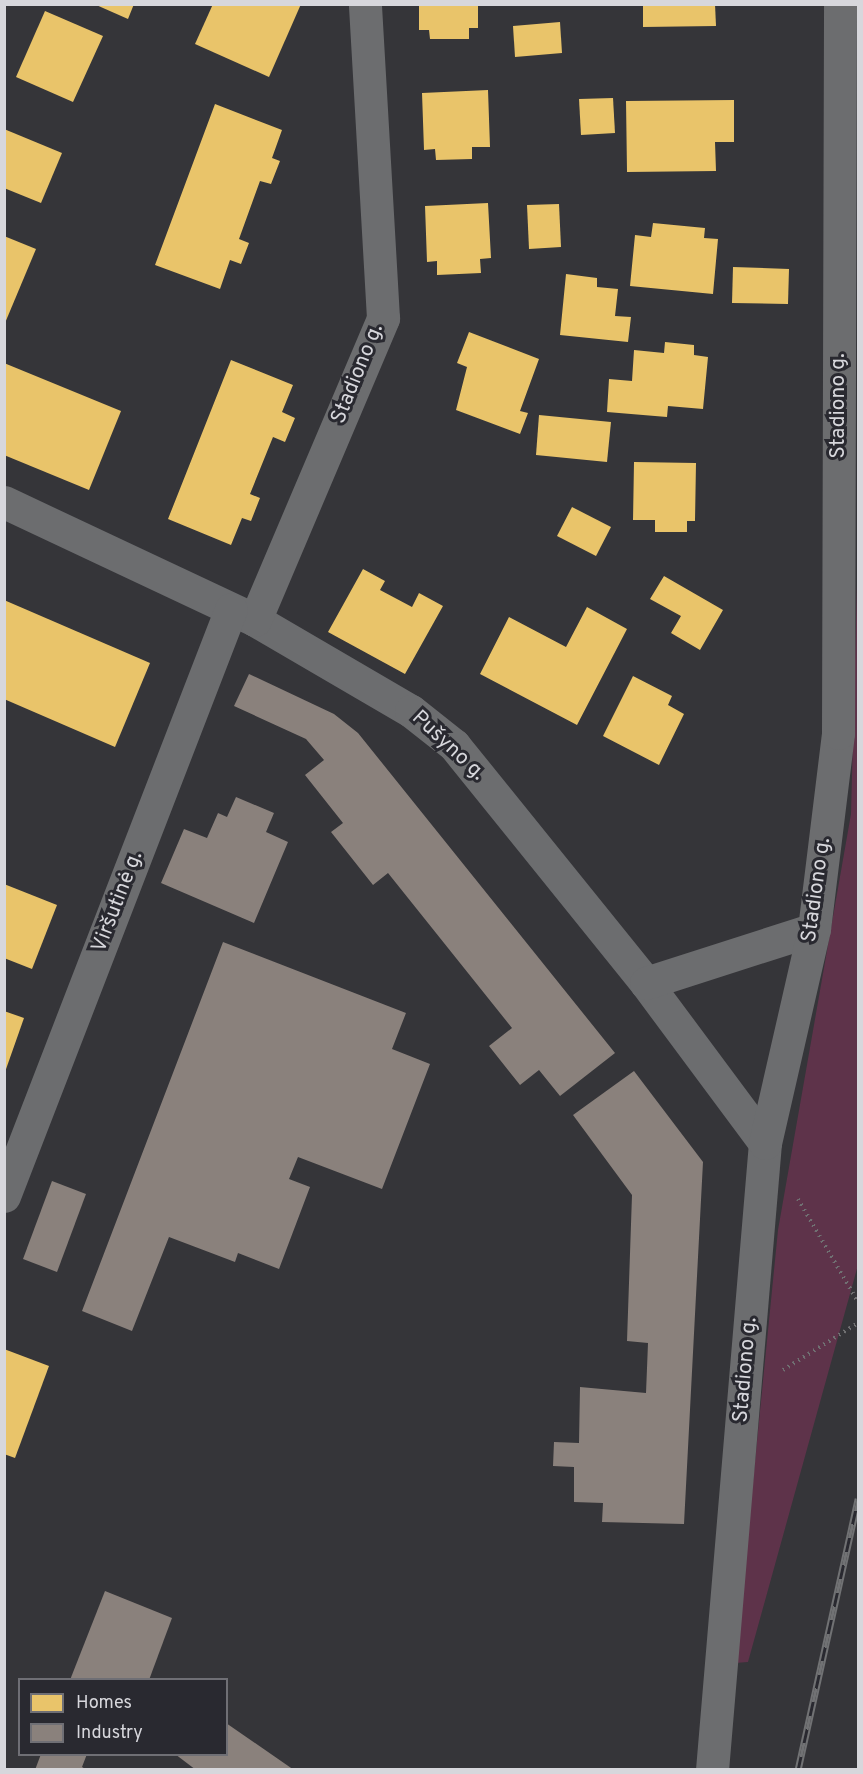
<!DOCTYPE html>
<html>
<head>
<meta charset="utf-8">
<style>
  body { margin:0 }
  #map { position:relative; width:863px; height:1774px; overflow:hidden; background:#353539; font-family:Overpass,sans-serif }
  div>[style] { position:absolute }
  .green>* { inset:0; background:#5e334a }
  .homes>* { inset:0; background:#e9c46a }
  .industry>* { inset:0; background:#8a817c }
  .path>* { height:4px; margin-top:-2px; transform-origin:0; background:repeating-linear-gradient(90deg,#707072 0 1.5px,transparent 0 6px) }
  .street>* { height:33px; margin:-16.5px; padding:0 16.5px; transform-origin:16.5px; border-radius:16.5px; background:#6c6d6f }
  .rail>* { height:7px; margin-top:-3.5px; transform-origin:0; background:repeating-linear-gradient(90deg,#292930 0 14px,#717274 0 28px); box-sizing:border-box; border-block:2px solid #717274 }
  span { translate:-50% -50%; white-space:nowrap; text-align:center; line-height:1.15; -webkit-text-stroke:6px #292930; paint-order:stroke }
  .street-label { font-size:21px; color:#d7d7dc }
  .frame { position:absolute; inset:0; border:6px solid #d7d7dc; pointer-events:none }
  .legend { position:absolute; left:18px; top:1678px; width:210px; height:78px; box-sizing:border-box; background:#292930; border:2px solid #6f6f75; margin:0; padding:8px 10px; list-style:none; font-size:18px; color:#d7d7dc }
  .legend li { display:flex; align-items:center; gap:12px; height:30px }
  .legend b { width:30px; border:2px solid #6f6f75 }
</style>
</head>
<body>
<div id="map">
  <div class="green">
    <div style="clip-path:polygon(858px 546px,858px 1265px,748px 1662px,735px 1663px,778px 1230px,851px 814px)"></div>
  </div>
  <div class="homes">
    <div style="clip-path:polygon(94px 4px,134px 4px,128px 19px)"></div>
    <div style="clip-path:polygon(213px 4px,301px 4px,269px 77px,195px 44px)"></div>
    <div style="clip-path:polygon(419px 4px,478px 4px,478px 28px,469px 28px,469px 39px,430px 39px,429px 30px,419px 30px)"></div>
    <div style="clip-path:polygon(643px 4px,715px 4px,716px 26px,643px 27px)"></div>
    <div style="clip-path:polygon(45px 11px,103px 36px,73px 102px,16px 77px)"></div>
    <div style="clip-path:polygon(560px 22px,562px 53px,515px 57px,513px 26px)"></div>
    <div style="clip-path:polygon(488px 90px,490px 147px,472px 147px,472px 159px,436px 160px,435px 149px,424px 150px,422px 93px)"></div>
    <div style="clip-path:polygon(613px 98px,615px 133px,581px 135px,579px 99px)"></div>
    <div style="clip-path:polygon(734px 100px,734px 142px,715px 142px,716px 171px,627px 172px,626px 101px)"></div>
    <div style="clip-path:polygon(215px 104px,282px 130px,272px 158px,280px 161px,271px 184px,260px 181px,239px 239px,249px 243px,241px 264px,230px 260px,220px 289px,155px 265px)"></div>
    <div style="clip-path:polygon(4px 129px,62px 153px,41px 203px,4px 188px)"></div>
    <div style="clip-path:polygon(488px 203px,491px 258px,480px 259px,481px 273px,437px 275px,437px 261px,427px 262px,425px 206px)"></div>
    <div style="clip-path:polygon(559px 204px,561px 247px,529px 249px,527px 205px)"></div>
    <div style="clip-path:polygon(653px 223px,705px 228px,704px 238px,718px 239px,713px 294px,630px 286px,635px 235px,651px 237px)"></div>
    <div style="clip-path:polygon(4px 236px,36px 249px,5px 323px,4px 323px)"></div>
    <div style="clip-path:polygon(733px 267px,789px 269px,788px 304px,732px 303px)"></div>
    <div style="clip-path:polygon(566px 274px,597px 278px,597px 287px,618px 289px,615px 316px,631px 317px,628px 342px,560px 335px)"></div>
    <div style="clip-path:polygon(469px 332px,539px 359px,520px 411px,528px 413px,520px 434px,456px 410px,467px 367px,457px 363px)"></div>
    <div style="clip-path:polygon(665px 342px,694px 345px,694px 355px,708px 357px,703px 409px,668px 406px,667px 417px,607px 412px,609px 379px,632px 381px,634px 350px,664px 353px)"></div>
    <div style="clip-path:polygon(231px 360px,293px 385px,282px 412px,295px 418px,285px 442px,273px 437px,250px 494px,260px 498px,251px 521px,242px 518px,231px 545px,168px 519px)"></div>
    <div style="clip-path:polygon(4px 363px,121px 411px,89px 490px,4px 455px)"></div>
    <div style="clip-path:polygon(539px 415px,611px 422px,607px 462px,536px 455px)"></div>
    <div style="clip-path:polygon(634px 462px,696px 463px,695px 521px,687px 521px,687px 532px,655px 532px,655px 520px,633px 520px)"></div>
    <div style="clip-path:polygon(572px 507px,611px 527px,596px 556px,557px 536px)"></div>
    <div style="clip-path:polygon(363px 569px,385px 581px,380px 590px,412px 607px,419px 593px,443px 606px,405px 674px,328px 632px)"></div>
    <div style="clip-path:polygon(664px 576px,723px 610px,700px 650px,671px 633px,681px 616px,650px 599px)"></div>
    <div style="clip-path:polygon(4px 600px,150px 663px,115px 747px,4px 699px)"></div>
    <div style="clip-path:polygon(587px 607px,627px 629px,577px 725px,480px 674px,509px 617px,566px 647px)"></div>
    <div style="clip-path:polygon(633px 676px,672px 696px,668px 705px,684px 714px,659px 765px,603px 736px)"></div>
    <div style="clip-path:polygon(4px 884px,57px 905px,32px 969px,4px 958px)"></div>
    <div style="clip-path:polygon(4px 1011px,24px 1018px,5px 1072px,4px 1072px)"></div>
    <div style="clip-path:polygon(4px 1349px,49px 1366px,15px 1458px,4px 1454px)"></div>
  </div>
  <div class="industry">
    <div style="clip-path:polygon(249px 674px,334px 714px,358px 733px,615px 1053px,560px 1096px,539px 1070px,520px 1085px,489px 1046px,512px 1028px,388px 873px,373px 885px,331px 832px,343px 823px,305px 775px,324px 760px,306px 739px,234px 706px)"></div>
    <div style="clip-path:polygon(236px 797px,274px 813px,266px 832px,288px 842px,254px 923px,161px 883px,184px 829px,207px 838px,218px 813px,227px 817px)"></div>
    <div style="clip-path:polygon(223px 942px,406px 1013px,392px 1049px,430px 1064px,382px 1189px,298px 1157px,289px 1179px,310px 1187px,279px 1269px,238px 1253px,235px 1262px,169px 1237px,132px 1331px,82px 1311px)"></div>
    <div style="clip-path:polygon(634px 1071px,703px 1162px,684px 1524px,602px 1522px,603px 1503px,574px 1502px,574px 1467px,553px 1466px,554px 1442px,579px 1443px,580px 1387px,646px 1393px,648px 1343px,627px 1341px,632px 1195px,573px 1115px)"></div>
    <div style="clip-path:polygon(52px 1181px,86px 1194px,57px 1272px,23px 1259px)"></div>
    <div style="clip-path:polygon(105px 1591px,172px 1618px,149px 1680px,70px 1680px)"></div>
    <div style="clip-path:polygon(226px 1723px,294px 1770px,196px 1770px,175px 1754px,226px 1754px)"></div>
    <div style="clip-path:polygon(41px 1754px,87px 1754px,82px 1767px,87px 1770px,35px 1770px)"></div>
  </div>
  <div class="path">
    <div style="left:798px;top:1199px;width:119px;rotate:59.8deg"></div>
    <div style="left:783px;top:1370px;width:89px;rotate:-32.1deg"></div>
  </div>
  <div class="street">
    <div style="left:4px;top:502px;width:277px;rotate:25.2deg"></div>
    <div style="left:255px;top:620px;width:181px;rotate:30.3deg"></div>
    <div style="left:411px;top:711px;width:55px;rotate:38.3deg"></div>
    <div style="left:454px;top:745px;width:306px;rotate:51.1deg"></div>
    <div style="left:646px;top:983px;width:199px;rotate:53.4deg"></div>
    <div style="left:255px;top:620px;width:328px;rotate:-67deg"></div>
    <div style="left:383px;top:318px;width:315px;rotate:-93.3deg"></div>
    <div style="left:646px;top:983px;width:176px;rotate:-17.8deg"></div>
    <div style="left:4px;top:1196px;width:629px;rotate:-68.86deg"></div>
    <div style="left:712px;top:1770px;width:629px;rotate:-85.17deg"></div>
    <div style="left:765px;top:1143px;width:220px;rotate:-77.1deg"></div>
    <div style="left:814px;top:929px;width:197px;rotate:-83deg"></div>
    <div style="left:838px;top:733px;width:729px;rotate:-89.84deg"></div>
  </div>
  <div class="rail">
    <div style="left:798px;top:1770px;width:278px;rotate:-77.5deg"></div>
  </div>
  <div class="street-label">
    <span style="left:358px;top:374px;rotate:-68deg">Stadiono g.</span>
    <span style="left:839px;top:406px;rotate:-90deg">Stadiono g.</span>
    <span style="left:448px;top:746px;rotate:43deg">Pušyno g.</span>
    <span style="left:817px;top:890px;rotate:-82deg">Stadiono g.</span>
    <span style="left:118px;top:902px;rotate:-69deg">Viršutinė g.</span>
    <span style="left:746px;top:1370px;rotate:-85deg">Stadiono g.</span>
  </div>
  <div class="frame"></div>
  <ul class="legend">
  <li><b style="height:16px;background:#e9c46a"></b>Homes</li>
  <li><b style="height:16px;background:#8a817c"></b>Industry</li>
  </ul>
</div>
</body>
</html>
